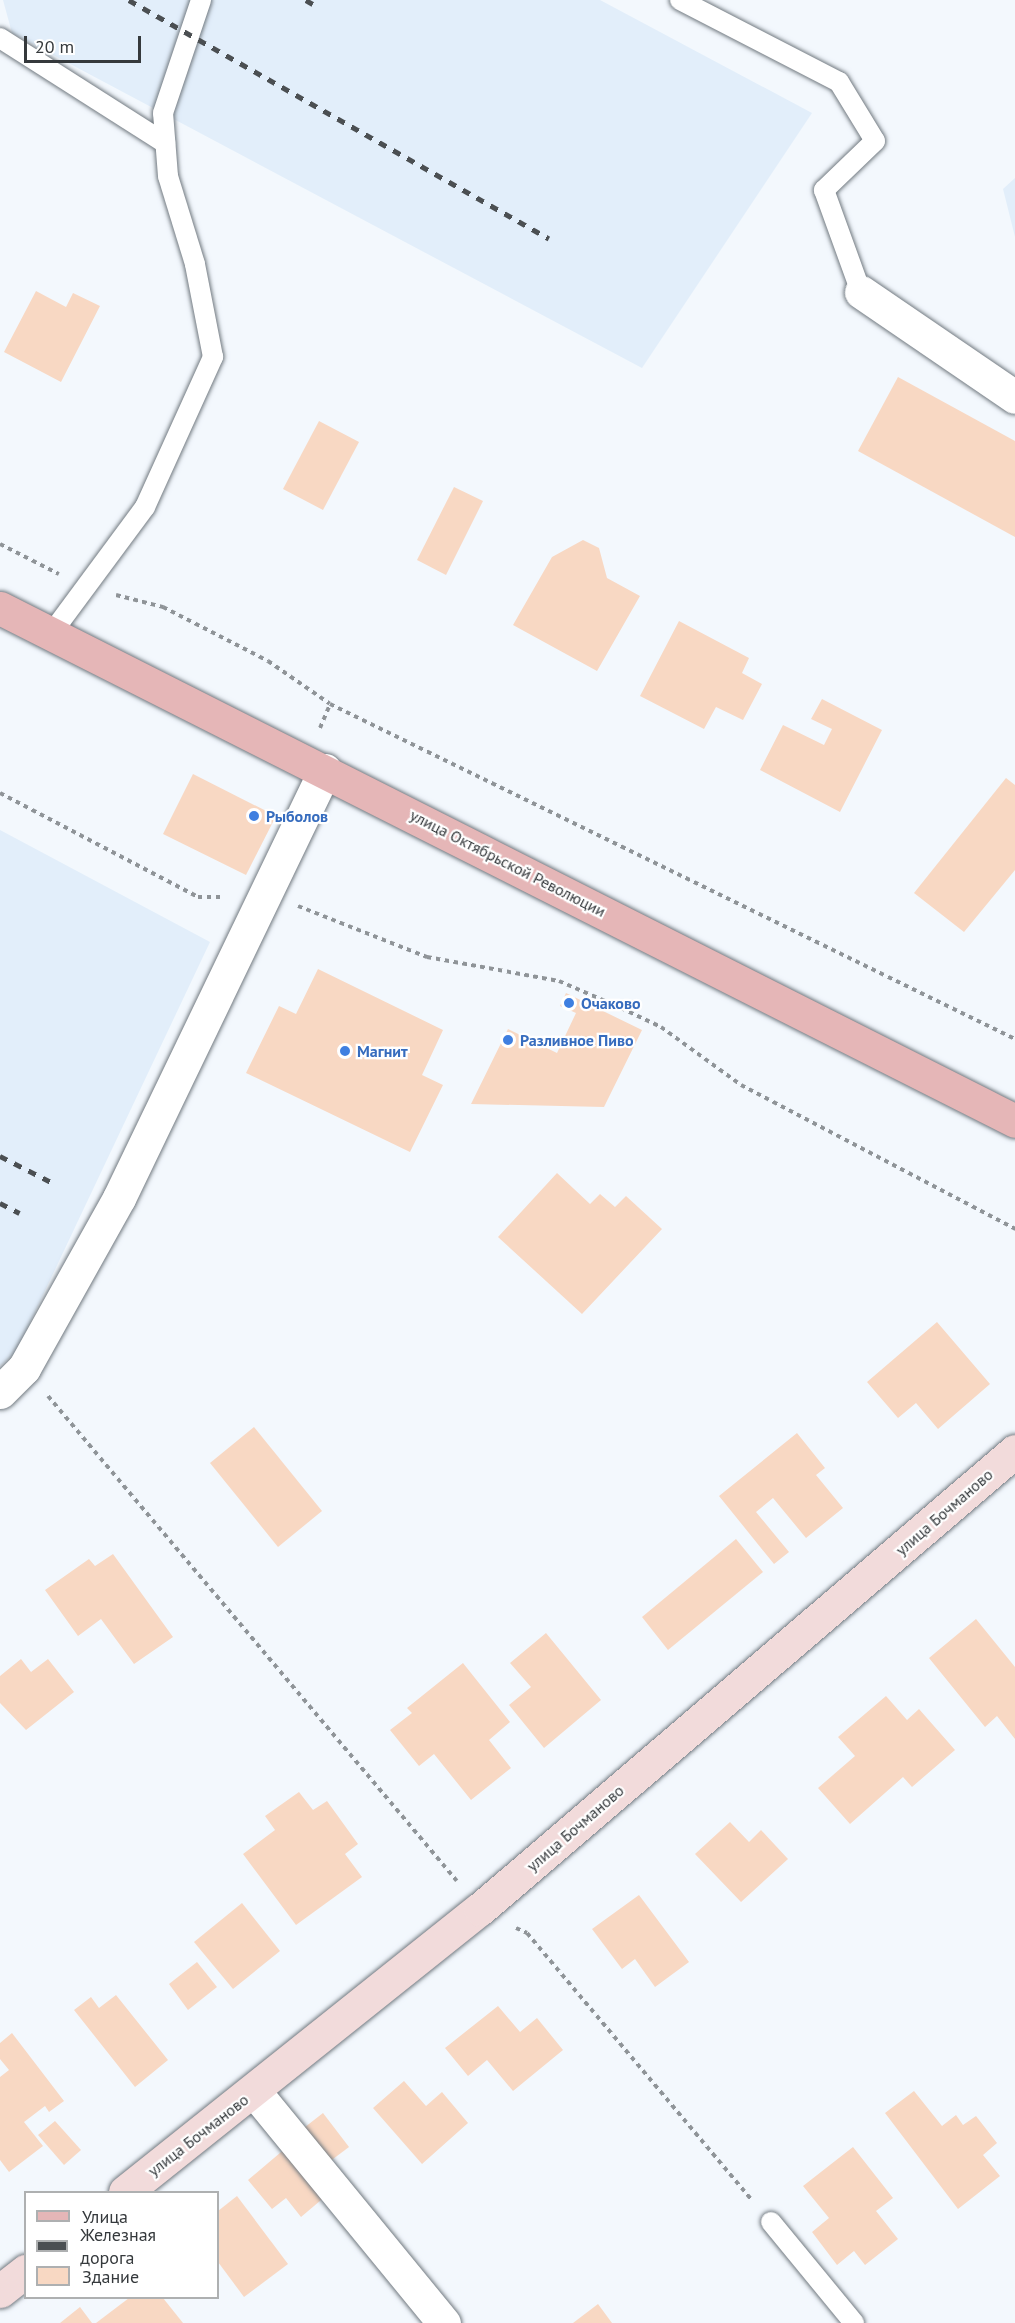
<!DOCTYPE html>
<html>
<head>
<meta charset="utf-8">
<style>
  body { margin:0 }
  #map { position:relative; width:1015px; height:2323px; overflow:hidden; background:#f3f8fd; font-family:"PT Sans",sans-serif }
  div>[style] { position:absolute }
  .built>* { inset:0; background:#e2eefa }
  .building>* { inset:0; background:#f8d8c3 }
  .path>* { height:4px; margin-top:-2px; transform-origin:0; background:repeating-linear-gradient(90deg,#8f9498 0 4.5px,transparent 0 9px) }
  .roads { filter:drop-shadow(0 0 2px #727a81) drop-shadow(0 0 2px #727a81) }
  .lane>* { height:20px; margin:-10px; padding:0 10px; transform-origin:10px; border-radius:10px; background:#fff }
  .street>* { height:33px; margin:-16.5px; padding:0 16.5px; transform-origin:16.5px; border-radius:16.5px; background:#fff }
  .secondary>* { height:33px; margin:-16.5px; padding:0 16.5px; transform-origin:16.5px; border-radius:16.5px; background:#f2dbdb }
  .primary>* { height:33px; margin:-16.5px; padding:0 16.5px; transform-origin:16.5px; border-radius:16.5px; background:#e5b6b7 }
  .rail>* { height:4.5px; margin-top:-2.25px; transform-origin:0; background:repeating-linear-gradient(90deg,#4b4f52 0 8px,transparent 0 16px) }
  .dots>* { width:16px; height:16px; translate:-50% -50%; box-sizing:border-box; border:3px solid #fff; border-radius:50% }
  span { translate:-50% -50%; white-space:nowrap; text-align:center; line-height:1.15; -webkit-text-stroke:4.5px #fff; paint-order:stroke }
  .shop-label { font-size:16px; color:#366cbe; font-weight:700 }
  .left { translate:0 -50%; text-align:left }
  .street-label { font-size:16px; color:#35393c }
  .legend { position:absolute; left:24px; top:2191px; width:195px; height:108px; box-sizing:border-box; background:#fff; border:2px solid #aeb0b1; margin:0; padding:8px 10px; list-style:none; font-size:18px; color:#35393c }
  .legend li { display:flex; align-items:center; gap:12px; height:30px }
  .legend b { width:30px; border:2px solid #aeb0b1 }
  .scale { position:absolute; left:24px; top:36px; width:117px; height:27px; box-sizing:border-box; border:3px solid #35393c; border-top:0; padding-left:8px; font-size:18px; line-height:21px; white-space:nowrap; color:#35393c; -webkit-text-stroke:4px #fff; paint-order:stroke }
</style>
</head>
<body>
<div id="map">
  <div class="built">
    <div style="clip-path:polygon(3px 0,600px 0,812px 113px,642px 368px,12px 33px)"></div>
    <div style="clip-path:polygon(1015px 178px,1015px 237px,1003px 189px)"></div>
    <div style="clip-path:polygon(0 830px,210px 942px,16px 1352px,0 1366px)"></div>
  </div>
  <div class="building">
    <div style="clip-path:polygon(36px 291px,66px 307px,73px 293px,100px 306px,61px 382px,4px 352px)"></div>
    <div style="clip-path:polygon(898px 377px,1015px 441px,1015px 537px,858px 451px)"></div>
    <div style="clip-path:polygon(319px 421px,359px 442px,323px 510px,283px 489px)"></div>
    <div style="clip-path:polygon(454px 487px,483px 501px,446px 575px,417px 560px)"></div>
    <div style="clip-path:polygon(583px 540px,599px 548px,607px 578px,640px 596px,597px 671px,513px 625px,552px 557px)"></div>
    <div style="clip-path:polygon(679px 621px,749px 658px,742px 673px,762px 684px,743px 720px,716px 707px,704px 729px,640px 696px)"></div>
    <div style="clip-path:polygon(822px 699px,882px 730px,840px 812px,760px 770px,783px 725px,824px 745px,832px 729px,811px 719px)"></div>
    <div style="clip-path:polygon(193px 774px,276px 816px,246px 875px,163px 834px)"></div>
    <div style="clip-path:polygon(1006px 778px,1015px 785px,1015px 870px,964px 932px,914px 893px)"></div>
    <div style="clip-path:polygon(318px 969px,443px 1030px,422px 1075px,443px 1085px,410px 1152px,246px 1073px,279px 1006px,296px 1014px)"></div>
    <div style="clip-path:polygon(566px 993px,642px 1030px,604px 1107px,471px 1104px,508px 1029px,557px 1053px,576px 1013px,560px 1006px)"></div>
    <div style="clip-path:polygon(557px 1173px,590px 1204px,600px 1194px,615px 1207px,626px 1196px,662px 1229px,582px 1314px,498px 1237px)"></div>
    <div style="clip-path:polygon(937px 1322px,990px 1384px,938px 1429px,916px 1403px,898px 1418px,867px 1382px)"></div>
    <div style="clip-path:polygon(254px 1427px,322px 1511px,278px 1547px,210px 1463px)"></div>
    <div style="clip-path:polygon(797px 1433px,825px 1468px,816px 1475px,843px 1508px,806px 1538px,773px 1498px,756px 1512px,789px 1552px,774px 1564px,719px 1496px)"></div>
    <div style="clip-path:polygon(736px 1539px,763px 1572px,668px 1650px,642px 1617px)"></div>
    <div style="clip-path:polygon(113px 1554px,173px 1637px,134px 1664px,101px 1619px,78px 1636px,45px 1590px,89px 1559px,95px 1566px)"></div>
    <div style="clip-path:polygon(976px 1619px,1015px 1667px,1015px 1739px,997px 1716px,985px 1727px,929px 1658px)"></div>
    <div style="clip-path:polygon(546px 1633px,601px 1700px,544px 1748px,509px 1705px,531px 1687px,510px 1663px)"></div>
    <div style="clip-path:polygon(21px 1659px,31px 1672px,48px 1659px,74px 1692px,26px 1730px,0 1703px,0 1676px)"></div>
    <div style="clip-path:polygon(463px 1663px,510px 1722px,489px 1740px,511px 1768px,471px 1800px,434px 1754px,419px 1766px,390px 1730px,412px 1713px,407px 1708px)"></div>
    <div style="clip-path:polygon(886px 1696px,907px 1720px,919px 1709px,955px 1750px,912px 1787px,903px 1777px,850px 1824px,818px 1788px,855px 1756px,838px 1737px)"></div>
    <div style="clip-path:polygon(299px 1792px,313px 1810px,327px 1801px,358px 1844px,345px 1854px,362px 1877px,296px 1925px,243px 1854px,275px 1830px,265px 1816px)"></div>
    <div style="clip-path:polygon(730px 1822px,749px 1842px,761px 1830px,788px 1859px,741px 1902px,695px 1854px)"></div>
    <div style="clip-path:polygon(639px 1895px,689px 1962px,655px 1987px,635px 1959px,622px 1969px,592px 1929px)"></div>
    <div style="clip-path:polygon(242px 1903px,280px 1951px,233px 1989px,194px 1942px)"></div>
    <div style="clip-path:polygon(197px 1962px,217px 1987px,188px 2010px,169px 1984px)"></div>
    <div style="clip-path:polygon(116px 1995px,168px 2060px,135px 2087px,74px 2010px,91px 1997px,99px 2008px)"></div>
    <div style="clip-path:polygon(498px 2006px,520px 2032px,537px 2018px,563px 2050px,513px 2091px,487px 2060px,468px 2076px,445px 2048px)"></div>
    <div style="clip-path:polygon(12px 2033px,64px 2101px,49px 2112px,45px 2106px,24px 2122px,43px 2146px,9px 2172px,0 2160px,0 2077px,9px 2070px,0 2059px,0 2043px)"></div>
    <div style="clip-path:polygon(404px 2081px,426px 2106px,442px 2092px,468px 2123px,422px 2164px,373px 2108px)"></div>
    <div style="clip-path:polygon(914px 2091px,942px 2126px,956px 2115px,963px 2125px,976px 2116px,997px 2143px,983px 2155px,1000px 2176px,958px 2209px,885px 2113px)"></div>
    <div style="clip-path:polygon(323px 2113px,349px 2147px,325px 2165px,300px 2131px)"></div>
    <div style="clip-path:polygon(55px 2121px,81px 2150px,64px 2165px,38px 2135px)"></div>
    <div style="clip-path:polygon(287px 2147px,327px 2195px,301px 2217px,286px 2198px,272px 2209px,248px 2180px)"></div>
    <div style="clip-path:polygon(853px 2147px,893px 2198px,876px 2211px,898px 2239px,865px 2265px,854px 2251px,837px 2265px,812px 2232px,829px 2218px,803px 2186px)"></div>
    <div style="clip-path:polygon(237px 2196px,288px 2264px,244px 2297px,218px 2262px,218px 2211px)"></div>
    <div style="clip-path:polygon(129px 2298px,163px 2298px,183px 2323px,96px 2323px)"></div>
    <div style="clip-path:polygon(598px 2304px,612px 2323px,573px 2323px)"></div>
    <div style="clip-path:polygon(80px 2307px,92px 2323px,60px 2323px)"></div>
  </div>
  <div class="path">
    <div style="left:0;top:544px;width:66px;rotate:27deg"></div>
    <div style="left:116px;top:595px;width:49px;rotate:14.3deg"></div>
    <div style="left:163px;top:607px;width:118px;rotate:27.2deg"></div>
    <div style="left:268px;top:661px;width:75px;rotate:34.7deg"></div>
    <div style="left:330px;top:704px;width:763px;rotate:26.06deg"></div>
    <div style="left:320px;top:728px;width:26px;rotate:-67deg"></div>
    <div style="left:0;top:793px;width:224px;rotate:27.7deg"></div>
    <div style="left:198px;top:897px;width:25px"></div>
    <div style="left:298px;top:906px;width:139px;rotate:21.6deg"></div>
    <div style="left:427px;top:957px;width:134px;rotate:10.3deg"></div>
    <div style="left:559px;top:981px;width:68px;rotate:23.5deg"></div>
    <div style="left:621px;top:1008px;width:44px;rotate:25.4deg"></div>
    <div style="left:661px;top:1027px;width:99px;rotate:35.9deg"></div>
    <div style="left:741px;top:1085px;width:310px;rotate:27.7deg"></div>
    <div style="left:48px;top:1396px;width:634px;rotate:49.86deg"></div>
    <div style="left:516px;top:1928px;width:12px;rotate:24deg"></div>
    <div style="left:527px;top:1933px;width:349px;rotate:49.9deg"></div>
  </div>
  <div class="roads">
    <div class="lane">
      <div style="left:680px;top:0;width:179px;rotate:27.3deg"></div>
      <div style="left:839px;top:82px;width:69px;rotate:58.6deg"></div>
      <div style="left:875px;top:141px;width:71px;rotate:136.1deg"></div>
      <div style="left:824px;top:190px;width:109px;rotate:70.1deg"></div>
      <div style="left:0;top:38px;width:196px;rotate:32.5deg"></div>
      <div style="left:51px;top:634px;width:158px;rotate:-53.5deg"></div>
      <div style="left:145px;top:507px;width:165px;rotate:-65.6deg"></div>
      <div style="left:213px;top:357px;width:95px;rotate:-101deg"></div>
      <div style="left:195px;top:264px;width:92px;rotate:-107.1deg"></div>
      <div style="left:168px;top:176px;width:63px;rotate:-94.5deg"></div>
      <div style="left:163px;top:113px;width:119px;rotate:-71.4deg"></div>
      <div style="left:771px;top:2222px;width:131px;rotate:50.6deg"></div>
    </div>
    <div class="street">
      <div style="left:861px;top:292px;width:186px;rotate:34.3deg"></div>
      <div style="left:0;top:1392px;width:34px;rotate:-45deg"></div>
      <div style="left:24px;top:1368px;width:195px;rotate:-60.8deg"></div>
      <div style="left:119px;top:1198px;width:475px;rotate:-64.3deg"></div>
      <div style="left:254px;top:2091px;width:300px;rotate:50.7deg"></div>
    </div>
    <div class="secondary">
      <div style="left:125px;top:2192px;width:454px;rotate:-38.6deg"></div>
      <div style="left:480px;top:1909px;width:704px;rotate:-40.57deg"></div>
      <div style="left:0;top:2291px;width:33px;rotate:-38deg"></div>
    </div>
    <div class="primary">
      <div style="left:0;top:608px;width:1137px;rotate:26.81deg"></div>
    </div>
  </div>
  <div class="rail">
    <div style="left:129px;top:0;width:483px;rotate:29.6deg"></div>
    <div style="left:306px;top:0;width:8px;rotate:30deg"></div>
    <div style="left:0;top:1156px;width:59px;rotate:27deg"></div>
    <div style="left:0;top:1203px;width:22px;rotate:27deg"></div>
  </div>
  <div class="dots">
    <div style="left:254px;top:816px;background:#3f7fe0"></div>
    <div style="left:569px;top:1003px;background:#3f7fe0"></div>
    <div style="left:508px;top:1040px;background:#3f7fe0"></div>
    <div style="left:345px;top:1051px;background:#3f7fe0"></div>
  </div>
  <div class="shop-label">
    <span class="left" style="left:266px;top:816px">Рыболов</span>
    <span class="left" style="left:581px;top:1003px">Очаково</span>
    <span class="left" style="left:520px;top:1040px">Разливное Пиво</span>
    <span class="left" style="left:357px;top:1051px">Магнит</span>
  </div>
  <div class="street-label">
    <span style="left:508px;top:863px;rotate:27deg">улица Октябрьской Революции</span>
    <span style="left:944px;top:1512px;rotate:-41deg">улица Бочманово</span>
    <span style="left:575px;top:1828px;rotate:-41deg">улица Бочманово</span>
    <span style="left:198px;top:2135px;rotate:-38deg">улица Бочманово</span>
  </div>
  <ul class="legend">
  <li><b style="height:8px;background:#e5b6b7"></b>Улица</li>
  <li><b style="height:8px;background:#4b4f52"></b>Железная дорога</li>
  <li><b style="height:16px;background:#f8d8c3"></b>Здание</li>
  </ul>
  <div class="scale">20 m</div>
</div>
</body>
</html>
